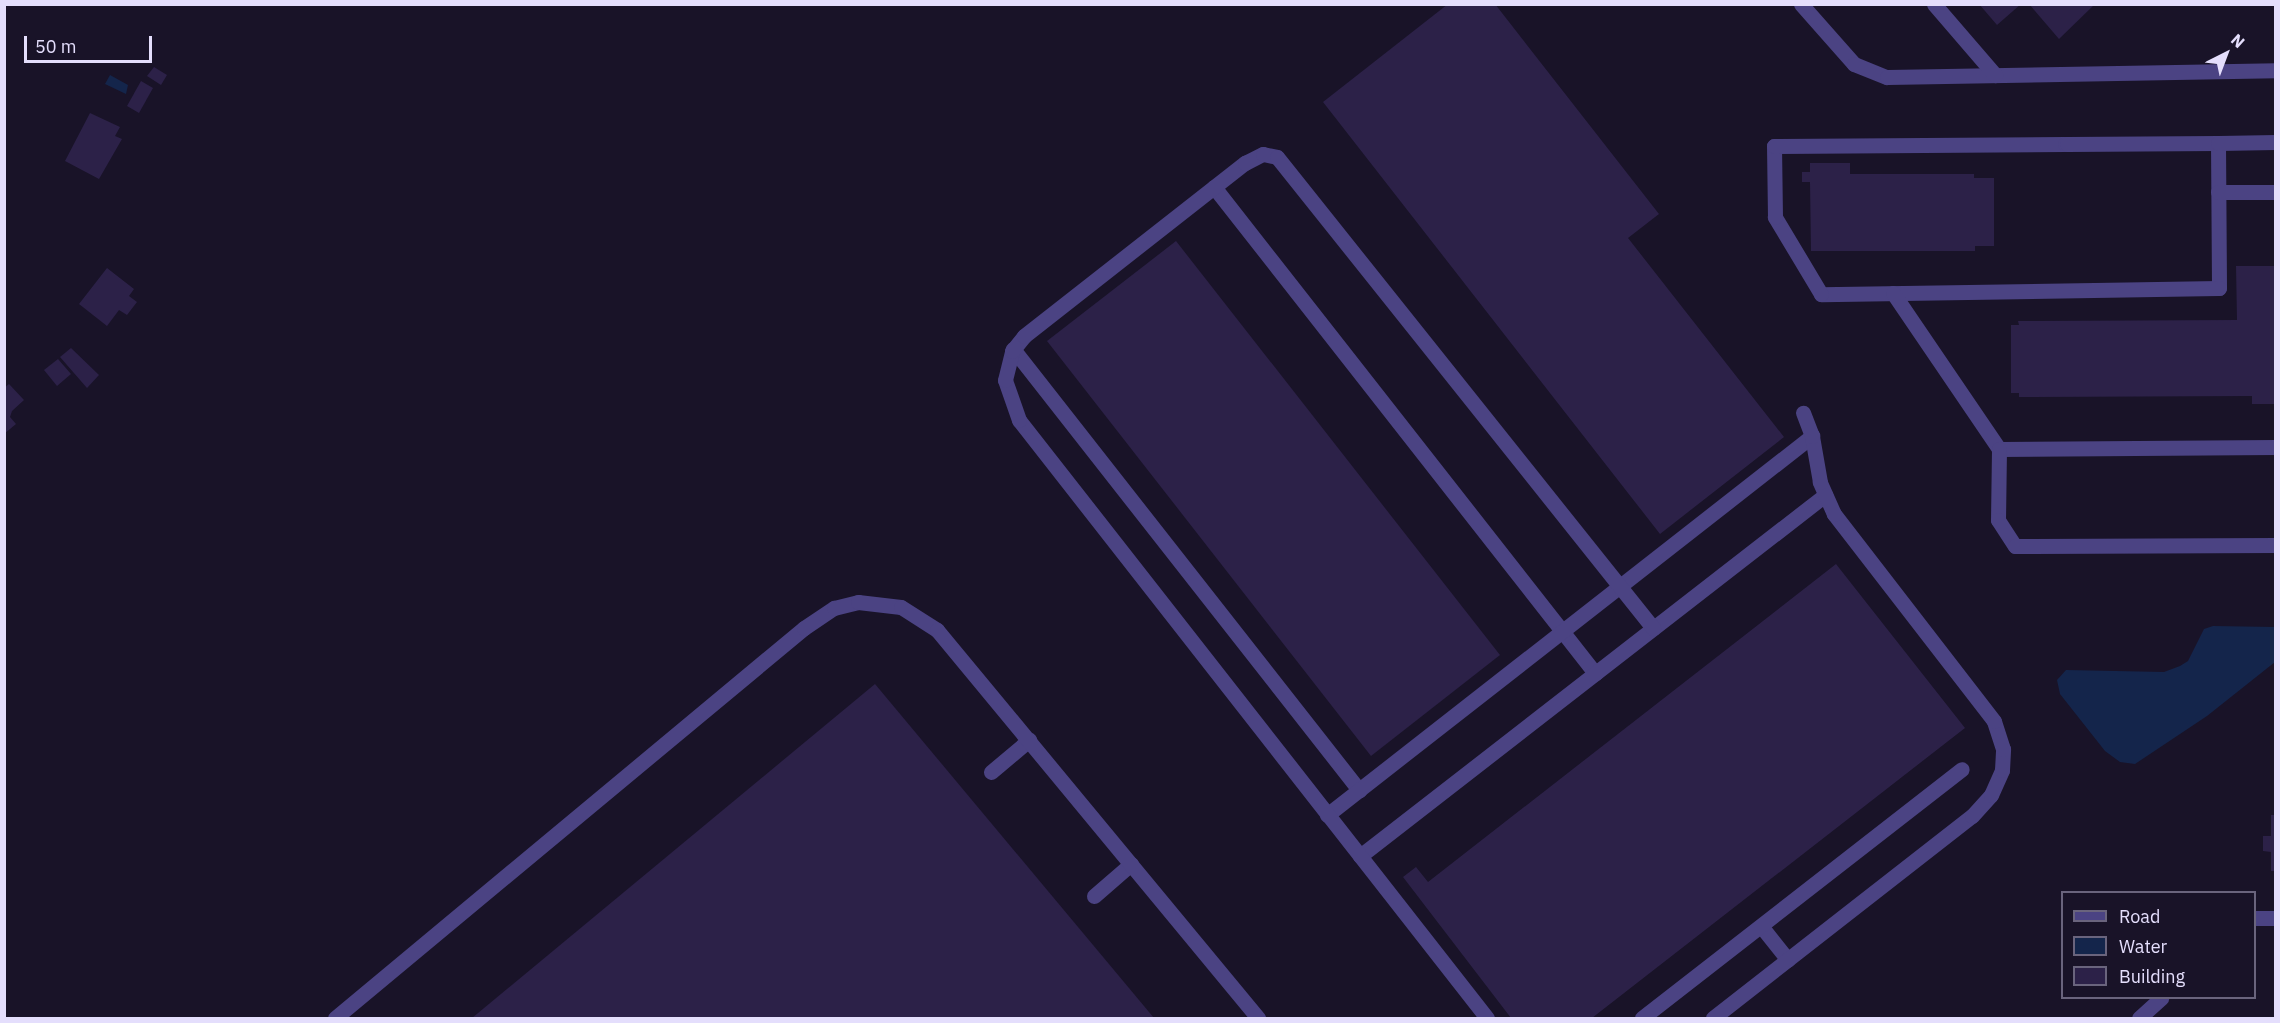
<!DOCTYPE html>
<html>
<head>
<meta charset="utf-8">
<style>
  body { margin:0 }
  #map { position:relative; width:2280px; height:1023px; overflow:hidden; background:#191328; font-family:"IBM Plex Sans",sans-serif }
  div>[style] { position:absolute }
  .water>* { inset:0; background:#14254b }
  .building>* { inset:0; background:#2c2148 }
  .minor>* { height:15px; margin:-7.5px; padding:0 7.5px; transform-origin:7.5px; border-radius:7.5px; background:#4b4383 }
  span { translate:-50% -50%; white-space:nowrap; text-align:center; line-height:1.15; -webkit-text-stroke:6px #191328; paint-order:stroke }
  .frame { position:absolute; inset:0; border:6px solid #e4defc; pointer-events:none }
  .legend { position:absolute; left:2061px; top:891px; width:195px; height:108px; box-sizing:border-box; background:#191328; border:2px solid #6a647d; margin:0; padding:8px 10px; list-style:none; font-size:18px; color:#e4defc }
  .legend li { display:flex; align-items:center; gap:12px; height:30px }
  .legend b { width:30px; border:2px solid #6a647d }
  .north { position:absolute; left:2196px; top:24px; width:60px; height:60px; -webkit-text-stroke:4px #191328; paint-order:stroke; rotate:42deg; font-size:16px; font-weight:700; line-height:24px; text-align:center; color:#e4defc }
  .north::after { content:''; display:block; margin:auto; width:21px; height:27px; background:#e4defc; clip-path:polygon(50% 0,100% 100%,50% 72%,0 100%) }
  .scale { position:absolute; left:24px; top:36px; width:128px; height:27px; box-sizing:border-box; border:3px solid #e4defc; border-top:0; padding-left:8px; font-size:18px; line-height:21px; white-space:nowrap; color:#e4defc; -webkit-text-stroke:4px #191328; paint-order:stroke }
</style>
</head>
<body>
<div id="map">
  <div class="water">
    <div style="clip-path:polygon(110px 75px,128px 85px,126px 94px,105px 84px)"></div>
    <div style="clip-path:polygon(2213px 626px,2275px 627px,2275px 662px,2207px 716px,2135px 764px,2120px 762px,2105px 751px,2060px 694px,2057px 680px,2066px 670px,2164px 672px,2180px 666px,2188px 661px,2204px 629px)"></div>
  </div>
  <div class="building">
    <div style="clip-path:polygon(1448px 4px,1495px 4px,1659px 214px,1628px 238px,1784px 437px,1660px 534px,1323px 102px)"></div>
    <div style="clip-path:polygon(1979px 4px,2021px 4px,1997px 25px)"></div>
    <div style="clip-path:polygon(2029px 4px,2095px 4px,2059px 39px)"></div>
    <div style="clip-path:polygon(154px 67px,167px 75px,161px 85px,147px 76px)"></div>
    <div style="clip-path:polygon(141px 81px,153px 88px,139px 113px,127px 106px)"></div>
    <div style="clip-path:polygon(90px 113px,120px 127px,115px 136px,122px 139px,99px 179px,65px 161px)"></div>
    <div style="clip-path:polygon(1810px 163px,1850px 163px,1850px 174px,1974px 174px,1974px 178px,1994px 178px,1994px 246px,1975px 246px,1975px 251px,1811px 251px,1810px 182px,1802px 182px,1802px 172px,1810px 172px)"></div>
    <div style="clip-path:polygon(1176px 241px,1500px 655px,1371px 756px,1047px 341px)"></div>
    <div style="clip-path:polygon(2236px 266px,2276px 266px,2276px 404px,2252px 404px,2252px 396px,2019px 397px,2019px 393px,2011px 393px,2011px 325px,2019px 325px,2018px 321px,2237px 320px)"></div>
    <div style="clip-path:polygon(107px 268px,134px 289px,129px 296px,137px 302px,127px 315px,119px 310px,107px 326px,79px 304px)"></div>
    <div style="clip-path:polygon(71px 348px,99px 375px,87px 388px,60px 357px)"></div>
    <div style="clip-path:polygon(58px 359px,71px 374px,57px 386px,44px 370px)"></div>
    <div style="clip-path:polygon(9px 384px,24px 400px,12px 411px,10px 417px,16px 424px,4px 434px,4px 388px)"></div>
    <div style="clip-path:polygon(1836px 564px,1965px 728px,1592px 1018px,1511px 1018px,1403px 877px,1416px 867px,1428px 882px)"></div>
    <div style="clip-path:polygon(875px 684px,1154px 1018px,472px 1018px)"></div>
    <div style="clip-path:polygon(2271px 815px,2276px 815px,2276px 871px,2271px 871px,2271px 852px,2263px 851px,2263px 836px,2271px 836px)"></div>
  </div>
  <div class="minor">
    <div style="left:1801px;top:4px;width:80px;rotate:48.5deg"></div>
    <div style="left:1854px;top:64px;width:35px;rotate:22deg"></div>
    <div style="left:1887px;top:77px;width:389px;rotate:-1deg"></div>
    <div style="left:1934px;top:4px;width:94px;rotate:49.3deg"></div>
    <div style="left:2218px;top:143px;width:145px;rotate:89.6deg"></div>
    <div style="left:2219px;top:288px;width:398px;rotate:179.1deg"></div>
    <div style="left:1821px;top:294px;width:90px;rotate:-120.9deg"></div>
    <div style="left:1775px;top:217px;width:71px;rotate:-90.8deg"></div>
    <div style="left:1774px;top:146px;width:291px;rotate:-0.4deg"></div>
    <div style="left:2065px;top:144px;width:2px"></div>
    <div style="left:2067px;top:144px;width:151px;rotate:-0.4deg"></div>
    <div style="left:2218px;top:143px;width:58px;rotate:-1deg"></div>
    <div style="left:1214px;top:187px;width:618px;rotate:51.91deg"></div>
    <div style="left:2218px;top:192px;width:58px"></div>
    <div style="left:1893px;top:293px;width:189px;rotate:55.8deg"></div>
    <div style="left:1999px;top:449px;width:277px;rotate:-0.4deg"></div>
    <div style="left:1013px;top:349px;width:561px;rotate:51.88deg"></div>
    <div style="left:1999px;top:449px;width:71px;rotate:90.8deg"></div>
    <div style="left:1998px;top:520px;width:31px;rotate:57deg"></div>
    <div style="left:2015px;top:546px;width:261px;rotate:-0.2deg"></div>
    <div style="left:991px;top:772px;width:50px;rotate:-40.1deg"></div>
    <div style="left:1327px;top:815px;width:616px;rotate:-38.01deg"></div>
    <div style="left:1360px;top:856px;width:589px;rotate:-37.82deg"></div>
    <div style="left:1094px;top:896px;width:49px;rotate:-40.9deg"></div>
    <div style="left:2254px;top:918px;width:22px"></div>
    <div style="left:1761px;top:926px;width:43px;rotate:51.5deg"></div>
    <div style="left:335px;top:1018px;width:610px;rotate:-39.75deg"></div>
    <div style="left:804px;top:628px;width:36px;rotate:-34deg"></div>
    <div style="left:834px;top:608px;width:25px;rotate:-14deg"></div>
    <div style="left:858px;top:602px;width:43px;rotate:6.6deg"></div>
    <div style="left:901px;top:607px;width:43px;rotate:32.6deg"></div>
    <div style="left:937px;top:630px;width:504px;rotate:50.4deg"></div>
    <div style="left:1487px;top:1018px;width:759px;rotate:-128.05deg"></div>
    <div style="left:1019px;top:420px;width:42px;rotate:-109.3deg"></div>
    <div style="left:1005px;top:380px;width:30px;rotate:-76deg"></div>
    <div style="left:1012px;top:351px;width:19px;rotate:-51deg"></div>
    <div style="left:1024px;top:336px;width:281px;rotate:-38.1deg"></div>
    <div style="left:1245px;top:163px;width:20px;rotate:-27deg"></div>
    <div style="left:1263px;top:154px;width:14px;rotate:12deg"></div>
    <div style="left:1277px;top:157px;width:603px;rotate:51.4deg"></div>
    <div style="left:1642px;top:1018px;width:405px;rotate:-37.9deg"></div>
    <div style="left:1713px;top:1018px;width:328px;rotate:-38deg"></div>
    <div style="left:1972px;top:816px;width:28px;rotate:-48deg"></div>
    <div style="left:1991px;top:795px;width:27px;rotate:-66deg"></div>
    <div style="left:2002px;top:770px;width:21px;rotate:-87deg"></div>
    <div style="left:2003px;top:749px;width:29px;rotate:-108deg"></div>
    <div style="left:1994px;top:721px;width:262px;rotate:-127.7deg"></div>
    <div style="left:1834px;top:514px;width:35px;rotate:-114deg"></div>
    <div style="left:1820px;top:482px;width:47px;rotate:-99.9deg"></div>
    <div style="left:1812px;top:436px;width:25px;rotate:-111deg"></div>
    <div style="left:2139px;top:1018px;width:30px;rotate:-42deg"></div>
  </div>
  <div class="frame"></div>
  <ul class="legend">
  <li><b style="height:8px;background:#4b4383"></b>Road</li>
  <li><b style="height:16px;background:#14254b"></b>Water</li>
  <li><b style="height:16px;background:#2c2148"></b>Building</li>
  </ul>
  <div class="north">N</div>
  <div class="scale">50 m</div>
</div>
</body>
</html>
